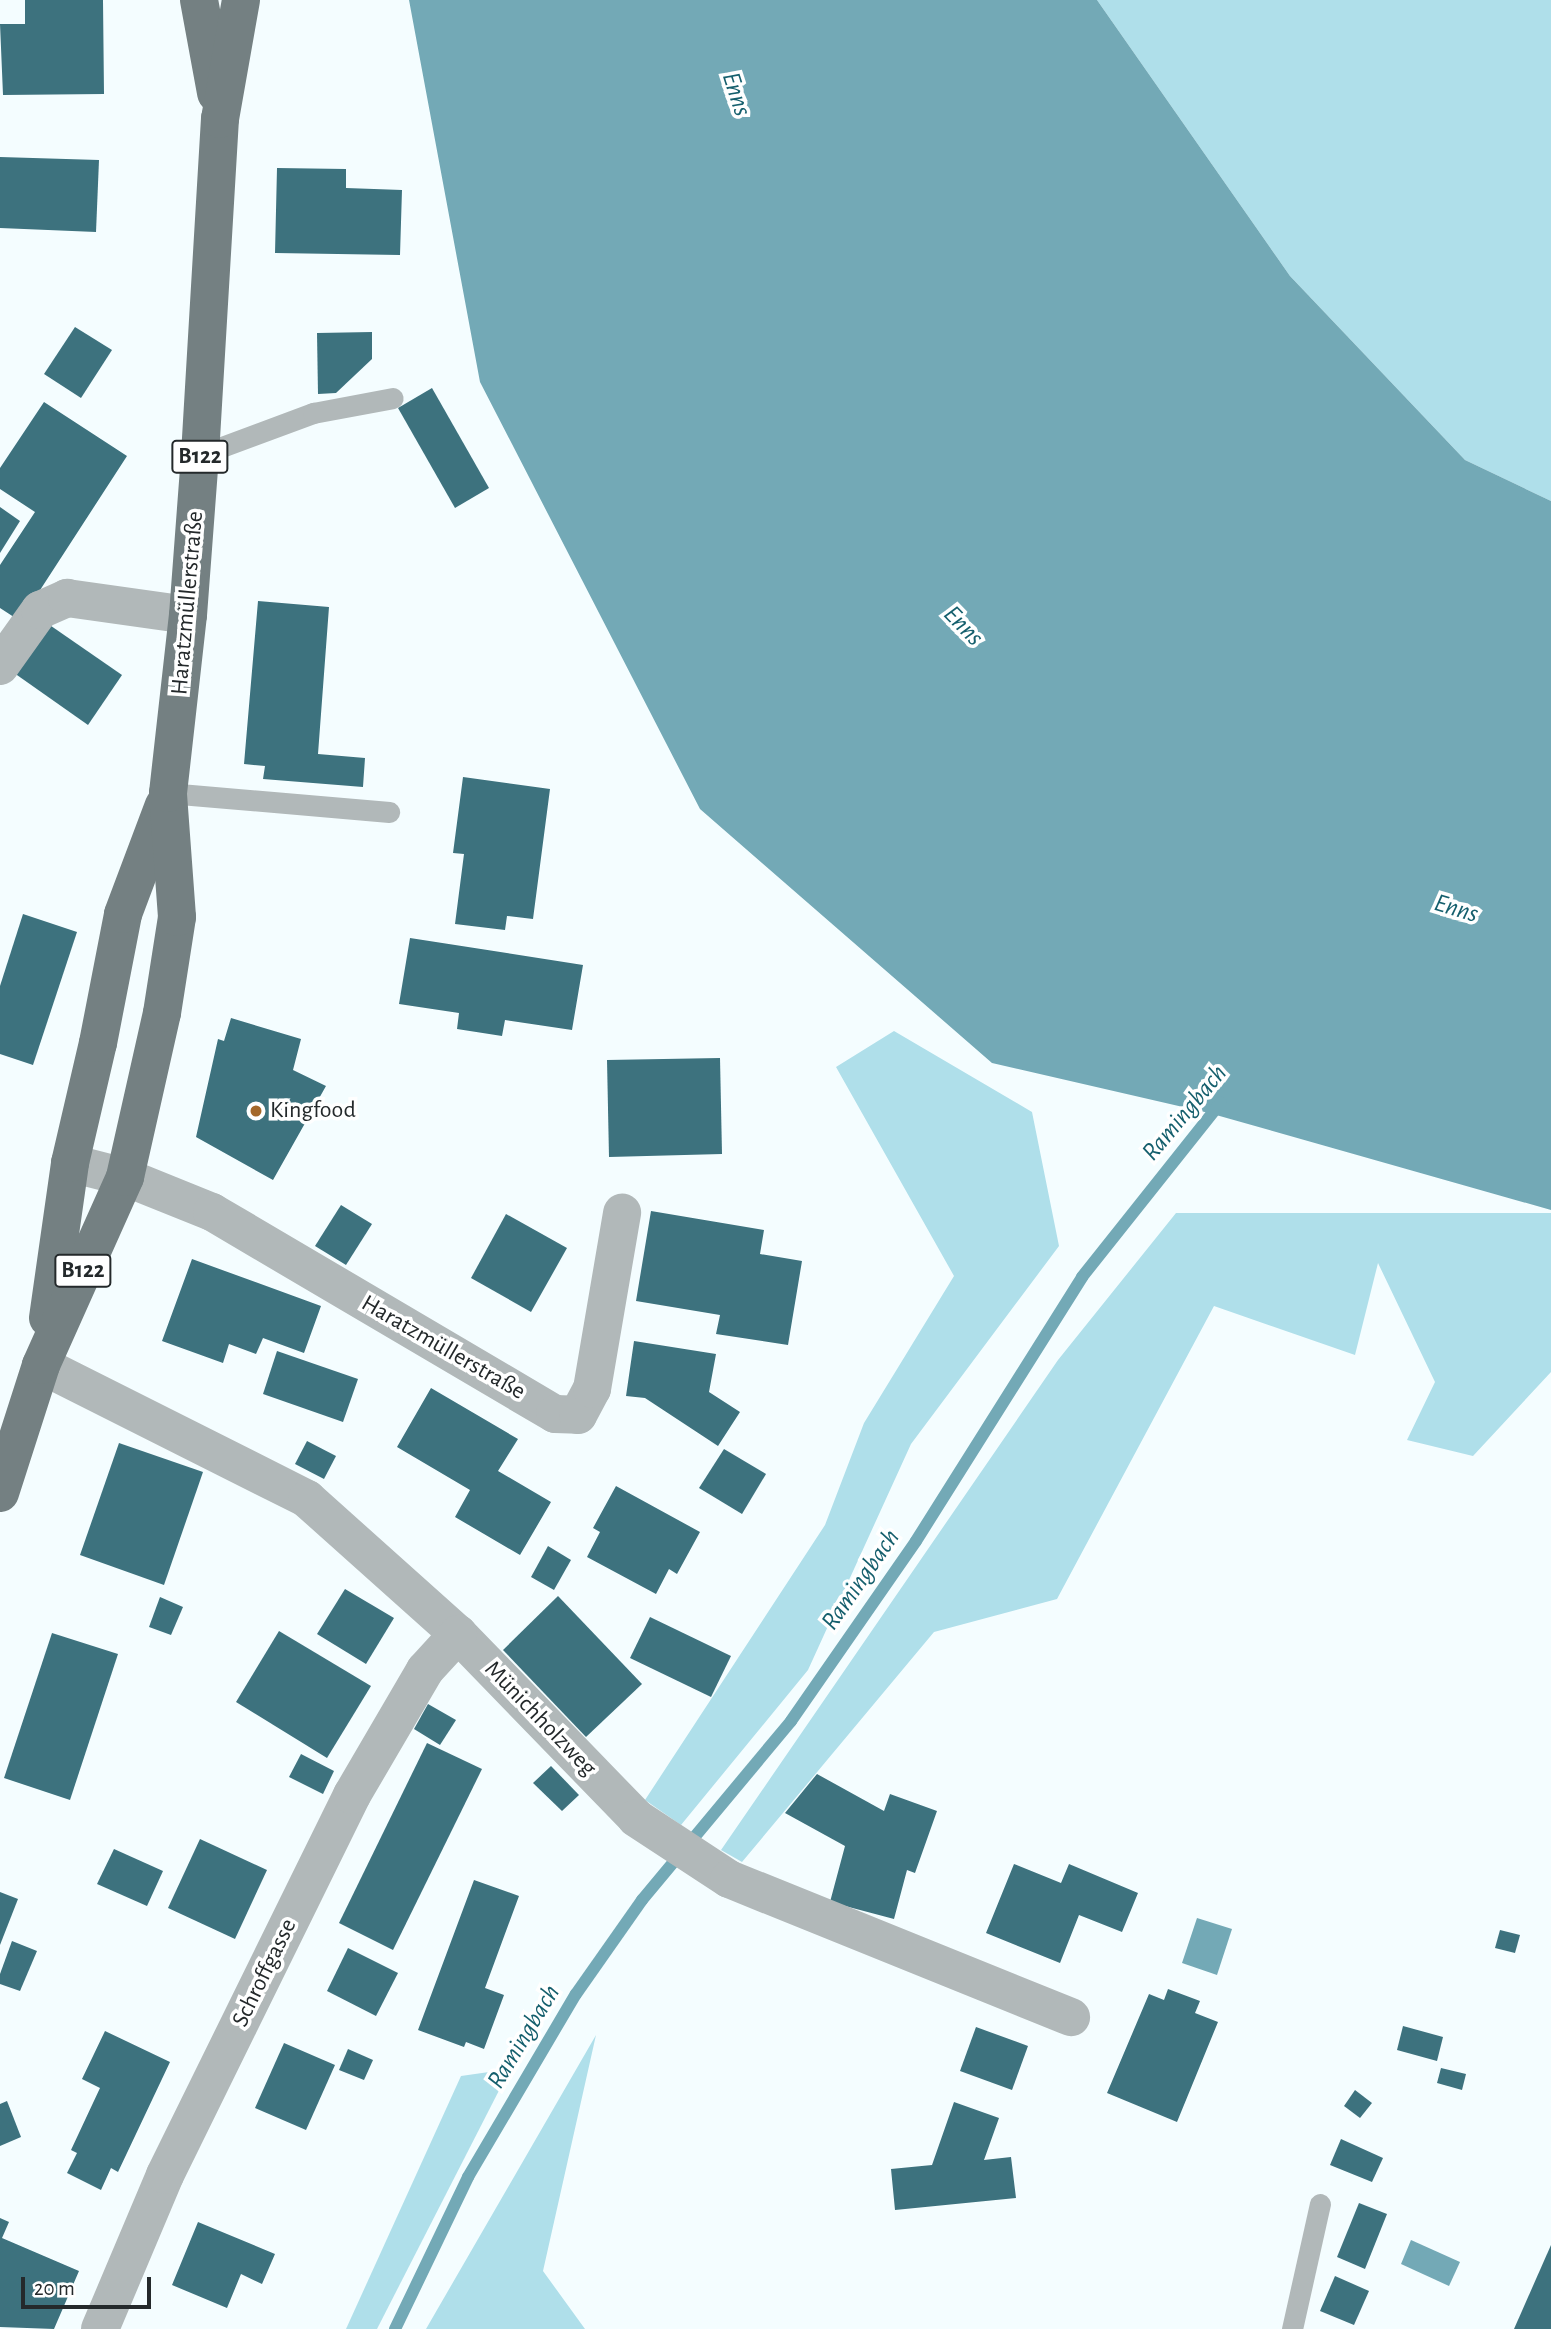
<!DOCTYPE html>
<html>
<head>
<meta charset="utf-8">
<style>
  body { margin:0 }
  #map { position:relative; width:1551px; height:2329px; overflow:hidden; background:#f4fdff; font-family:"Alegreya Sans",sans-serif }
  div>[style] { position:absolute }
  .green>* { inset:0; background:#afdfea }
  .water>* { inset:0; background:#73a9b6 }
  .stream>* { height:12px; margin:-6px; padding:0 6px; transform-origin:6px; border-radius:6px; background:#73a9b6 }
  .building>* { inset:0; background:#3d727e }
  .lane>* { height:21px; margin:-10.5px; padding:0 10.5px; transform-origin:10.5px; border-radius:10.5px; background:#b1b8b9 }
  .street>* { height:38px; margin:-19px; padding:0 19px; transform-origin:19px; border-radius:19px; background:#b1b8b9 }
  .primary>* { height:38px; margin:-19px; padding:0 19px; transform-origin:19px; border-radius:19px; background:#748082 }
  .dots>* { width:19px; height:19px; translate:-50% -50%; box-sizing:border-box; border:4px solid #fff; border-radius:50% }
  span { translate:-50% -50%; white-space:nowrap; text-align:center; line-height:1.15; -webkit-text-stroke:7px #fff; paint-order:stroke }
  .shield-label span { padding:2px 5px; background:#fff; border:2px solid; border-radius:5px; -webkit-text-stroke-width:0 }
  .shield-label { font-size:23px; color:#24292b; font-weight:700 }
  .street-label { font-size:24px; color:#24292b }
  .poi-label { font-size:24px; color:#24292b }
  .left { translate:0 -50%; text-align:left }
  .water-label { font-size:26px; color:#155f6d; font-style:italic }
  .scale { position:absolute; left:21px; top:2277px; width:130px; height:32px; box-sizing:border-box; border:4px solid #24292b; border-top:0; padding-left:9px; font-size:21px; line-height:24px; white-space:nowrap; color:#24292b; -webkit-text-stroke:5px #fff; paint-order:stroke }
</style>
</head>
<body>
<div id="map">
  <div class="green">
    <div style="clip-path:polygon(1097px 0,1551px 0,1551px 501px,1465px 460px,1290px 276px)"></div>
    <div style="clip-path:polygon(894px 1031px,1032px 1112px,1059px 1246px,911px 1444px,808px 1670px,681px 1825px,645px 1800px,825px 1525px,864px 1423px,954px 1276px,836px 1067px)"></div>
    <div style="clip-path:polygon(1176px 1213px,1551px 1213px,1551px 1372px,1473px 1456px,1407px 1440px,1435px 1382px,1378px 1263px,1355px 1355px,1214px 1306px,1057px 1599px,934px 1632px,742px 1862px,721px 1850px,1058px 1360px)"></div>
    <div style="clip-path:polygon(596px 2035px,543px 2271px,585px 2329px,426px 2329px)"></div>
    <div style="clip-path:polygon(510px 2069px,377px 2329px,346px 2329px,461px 2076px)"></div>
  </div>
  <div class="water">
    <div style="clip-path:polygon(409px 0,1097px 0,1290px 276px,1465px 460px,1551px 501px,1551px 1210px,1209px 1113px,992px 1063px,700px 809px,480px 382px)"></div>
    <div style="clip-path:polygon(1197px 1918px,1232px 1929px,1217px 1975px,1182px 1963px)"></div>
    <div style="clip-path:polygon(1411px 2240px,1460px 2262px,1449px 2286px,1401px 2264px)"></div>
  </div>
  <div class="stream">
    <div style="left:395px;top:2329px;width:169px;rotate:-64.3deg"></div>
    <div style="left:468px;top:2177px;width:212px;rotate:-59.5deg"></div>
    <div style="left:576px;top:1994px;width:115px;rotate:-54.9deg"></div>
    <div style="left:642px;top:1900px;width:233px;rotate:-50.2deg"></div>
    <div style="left:791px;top:1721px;width:219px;rotate:-55.2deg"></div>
    <div style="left:916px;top:1541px;width:312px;rotate:-57.8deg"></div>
    <div style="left:1082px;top:1277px;width:223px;rotate:-51.5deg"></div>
  </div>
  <div class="building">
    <div style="clip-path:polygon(25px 0,103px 0,104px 94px,3px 95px,0 24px,25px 24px)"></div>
    <div style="clip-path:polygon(0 157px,99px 160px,96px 232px,0 228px)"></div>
    <div style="clip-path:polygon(277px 168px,346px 169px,346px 188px,402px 190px,400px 255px,275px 253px)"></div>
    <div style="clip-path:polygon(75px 327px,112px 350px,81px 398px,44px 374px)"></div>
    <div style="clip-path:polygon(372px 332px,372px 359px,336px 393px,318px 394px,317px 333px)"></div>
    <div style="clip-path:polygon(432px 388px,489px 488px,455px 508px,398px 408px)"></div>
    <div style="clip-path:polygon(44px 402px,127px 456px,20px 621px,0 608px,0 565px,35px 512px,0 489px,0 468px)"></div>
    <div style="clip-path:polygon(0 507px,20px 521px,0 553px)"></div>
    <div style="clip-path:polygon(258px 601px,329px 607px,318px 754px,365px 758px,363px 787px,263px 779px,265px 766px,244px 764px)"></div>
    <div style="clip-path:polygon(41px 619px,122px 675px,88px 725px,7px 668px)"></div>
    <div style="clip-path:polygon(463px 777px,550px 789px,533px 919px,507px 916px,505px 930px,455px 924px,464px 854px,453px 853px)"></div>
    <div style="clip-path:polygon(23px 914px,77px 932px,33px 1065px,0 1054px,0 986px)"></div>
    <div style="clip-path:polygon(410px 938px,583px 965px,572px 1030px,505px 1020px,502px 1036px,457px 1029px,459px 1013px,399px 1004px)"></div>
    <div style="clip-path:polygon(231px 1018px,301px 1039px,293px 1070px,326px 1086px,273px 1180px,196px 1137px,218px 1039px,224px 1041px)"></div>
    <div style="clip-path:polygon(720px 1058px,722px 1154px,609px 1157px,607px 1060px)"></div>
    <div style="clip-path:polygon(341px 1205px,372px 1224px,346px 1265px,315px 1246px)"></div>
    <div style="clip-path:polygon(651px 1211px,764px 1230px,760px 1254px,802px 1261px,788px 1345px,716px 1334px,720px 1315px,636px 1301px)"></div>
    <div style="clip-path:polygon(506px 1214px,567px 1248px,531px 1312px,471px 1278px)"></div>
    <div style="clip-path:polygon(192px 1259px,321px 1306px,304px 1353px,263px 1338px,256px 1354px,229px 1344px,223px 1363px,162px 1341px)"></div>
    <div style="clip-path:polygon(634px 1341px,716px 1354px,709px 1392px,740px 1412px,718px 1446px,645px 1398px,626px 1396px)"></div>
    <div style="clip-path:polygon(277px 1351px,358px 1379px,343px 1422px,263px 1394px)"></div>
    <div style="clip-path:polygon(431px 1388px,518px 1439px,498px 1471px,551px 1502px,520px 1555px,455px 1517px,470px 1490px,397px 1447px)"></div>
    <div style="clip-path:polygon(307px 1441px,336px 1456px,324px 1479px,295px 1464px)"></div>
    <div style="clip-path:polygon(119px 1443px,203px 1472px,164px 1585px,80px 1555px)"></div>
    <div style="clip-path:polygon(724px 1449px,766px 1474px,742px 1514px,699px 1488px)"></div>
    <div style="clip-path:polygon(616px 1486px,700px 1532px,677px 1574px,669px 1569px,656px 1594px,587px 1557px,600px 1532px,593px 1528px)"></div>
    <div style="clip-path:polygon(548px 1546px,571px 1560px,554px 1590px,531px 1577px)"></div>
    <div style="clip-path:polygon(345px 1589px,394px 1618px,366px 1664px,317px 1634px)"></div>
    <div style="clip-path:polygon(558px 1596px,642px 1684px,586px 1737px,503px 1650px)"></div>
    <div style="clip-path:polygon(160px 1597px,183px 1607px,171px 1635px,149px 1627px)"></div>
    <div style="clip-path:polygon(650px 1617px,731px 1656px,711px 1697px,630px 1658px)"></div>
    <div style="clip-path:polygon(279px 1631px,371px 1686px,327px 1758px,236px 1702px)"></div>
    <div style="clip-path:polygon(52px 1633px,118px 1654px,70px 1800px,4px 1778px)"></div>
    <div style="clip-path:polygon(428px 1704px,456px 1720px,440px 1745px,414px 1729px)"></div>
    <div style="clip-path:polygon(427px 1743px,482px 1769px,393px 1950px,339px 1923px)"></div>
    <div style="clip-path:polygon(301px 1754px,334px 1771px,323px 1794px,289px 1777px)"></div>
    <div style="clip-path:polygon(551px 1766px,579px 1795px,562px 1811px,533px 1783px)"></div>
    <div style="clip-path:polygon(817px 1774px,884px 1811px,890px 1794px,937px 1811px,915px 1873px,907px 1870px,894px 1919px,830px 1902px,845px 1846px,785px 1813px)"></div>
    <div style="clip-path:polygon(200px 1839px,267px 1870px,235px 1939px,168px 1908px)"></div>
    <div style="clip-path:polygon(114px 1849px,163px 1871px,147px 1906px,97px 1884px)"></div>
    <div style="clip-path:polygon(1014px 1864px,1061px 1883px,1069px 1864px,1138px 1893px,1122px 1932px,1079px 1915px,1060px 1963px,986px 1933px)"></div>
    <div style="clip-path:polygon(474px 1880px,519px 1896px,485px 1988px,504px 1995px,484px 2049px,466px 2042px,464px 2047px,418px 2030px)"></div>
    <div style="clip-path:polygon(0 1892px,18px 1899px,0 1945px)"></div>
    <div style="clip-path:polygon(1500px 1930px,1520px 1935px,1515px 1953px,1495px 1948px)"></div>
    <div style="clip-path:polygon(12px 1941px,37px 1951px,20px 1991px,0 1984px,0 1974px)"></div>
    <div style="clip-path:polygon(348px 1948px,398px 1973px,376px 2016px,327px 1991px)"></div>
    <div style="clip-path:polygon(1168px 1989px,1200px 2001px,1195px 2013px,1218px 2022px,1177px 2122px,1107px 2093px,1149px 1994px,1164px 2000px)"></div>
    <div style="clip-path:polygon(1403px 2026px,1443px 2037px,1437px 2061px,1397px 2050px)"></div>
    <div style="clip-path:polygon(976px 2027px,1028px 2046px,1012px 2090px,960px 2071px)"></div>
    <div style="clip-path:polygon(105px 2031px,170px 2062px,118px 2172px,111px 2168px,101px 2190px,67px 2173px,77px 2153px,71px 2150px,100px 2088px,82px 2079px)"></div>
    <div style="clip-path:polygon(284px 2043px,335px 2065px,306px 2130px,255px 2108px)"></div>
    <div style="clip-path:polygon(348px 2049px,373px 2060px,364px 2080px,339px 2070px)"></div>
    <div style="clip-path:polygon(1441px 2068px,1466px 2074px,1462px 2090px,1437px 2083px)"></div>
    <div style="clip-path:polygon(1355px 2090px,1372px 2103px,1360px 2118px,1344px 2106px)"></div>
    <div style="clip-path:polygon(7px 2101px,21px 2137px,0 2146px,0 2104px)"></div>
    <div style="clip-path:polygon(954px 2102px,999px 2118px,984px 2160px,1011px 2157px,1016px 2198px,895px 2210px,891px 2169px,932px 2165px)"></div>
    <div style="clip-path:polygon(1341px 2139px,1383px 2158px,1372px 2182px,1330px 2165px)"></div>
    <div style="clip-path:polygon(1359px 2203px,1387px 2214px,1365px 2269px,1337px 2257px)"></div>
    <div style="clip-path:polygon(0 2218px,9px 2222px,2px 2238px,79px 2271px,54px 2329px,0 2327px)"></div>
    <div style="clip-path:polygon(198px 2222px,275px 2254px,262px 2284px,241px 2274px,227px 2308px,172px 2285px)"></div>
    <div style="clip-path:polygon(1551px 2245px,1551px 2329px,1514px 2329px)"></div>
    <div style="clip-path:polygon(1335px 2276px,1369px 2291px,1354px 2325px,1320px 2311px)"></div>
  </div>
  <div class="lane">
    <div style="left:200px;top:455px;width:121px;rotate:-20.4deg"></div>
    <div style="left:313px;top:413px;width:81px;rotate:-10.6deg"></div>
    <div style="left:168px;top:793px;width:222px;rotate:4.9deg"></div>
    <div style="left:1292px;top:2329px;width:128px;rotate:-77.4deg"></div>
  </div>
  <div class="street">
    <div style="left:0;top:666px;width:69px;rotate:-54.5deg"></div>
    <div style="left:40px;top:610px;width:30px;rotate:-24deg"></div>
    <div style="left:67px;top:598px;width:122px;rotate:8deg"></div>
    <div style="left:70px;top:1163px;width:57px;rotate:14.3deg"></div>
    <div style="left:125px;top:1177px;width:94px;rotate:21.9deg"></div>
    <div style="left:212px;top:1212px;width:398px;rotate:30.5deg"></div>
    <div style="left:555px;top:1414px;width:23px;rotate:2deg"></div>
    <div style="left:578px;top:1415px;width:30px;rotate:-62deg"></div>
    <div style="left:592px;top:1389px;width:179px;rotate:-80.3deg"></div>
    <div style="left:41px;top:1365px;width:298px;rotate:26.7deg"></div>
    <div style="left:307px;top:1499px;width:203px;rotate:41.8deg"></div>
    <div style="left:458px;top:1634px;width:256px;rotate:45.9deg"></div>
    <div style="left:636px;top:1818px;width:111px;rotate:33.3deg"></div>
    <div style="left:729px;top:1879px;width:369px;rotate:22deg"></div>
    <div style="left:100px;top:2329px;width:167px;rotate:-67.1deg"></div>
    <div style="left:165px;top:2175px;width:424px;rotate:-63.8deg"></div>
    <div style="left:352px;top:1795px;width:145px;rotate:-59.7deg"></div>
    <div style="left:425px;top:1670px;width:49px;rotate:-47.5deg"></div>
  </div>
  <div class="primary">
    <div style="left:199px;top:0;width:95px;rotate:79.6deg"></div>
    <div style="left:48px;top:1318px;width:157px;rotate:-81.9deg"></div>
    <div style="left:70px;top:1163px;width:123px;rotate:-76.9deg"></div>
    <div style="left:98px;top:1043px;width:131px;rotate:-79deg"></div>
    <div style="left:123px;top:914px;width:116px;rotate:-69.4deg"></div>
    <div style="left:0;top:1493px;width:134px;rotate:-72.2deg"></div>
    <div style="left:41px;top:1365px;width:206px;rotate:-65.9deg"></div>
    <div style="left:125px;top:1177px;width:168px;rotate:-77.3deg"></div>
    <div style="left:162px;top:1013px;width:97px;rotate:-81.1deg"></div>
    <div style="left:177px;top:917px;width:124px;rotate:-94.2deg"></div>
    <div style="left:168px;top:793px;width:179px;rotate:-83.6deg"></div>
    <div style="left:188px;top:615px;width:160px;rotate:-85.7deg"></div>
    <div style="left:200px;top:455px;width:337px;rotate:-86.6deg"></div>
    <div style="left:220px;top:119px;width:121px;rotate:-80deg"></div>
  </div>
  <div class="dots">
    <div style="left:256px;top:1111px;background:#a4682a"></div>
  </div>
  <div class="shield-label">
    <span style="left:200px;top:457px">B122</span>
    <span style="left:83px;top:1271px">B122</span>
  </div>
  <div class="street-label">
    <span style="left:188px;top:603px;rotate:-85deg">Haratzmüllerstraße</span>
    <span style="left:443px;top:1348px;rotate:30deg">Haratzmüllerstraße</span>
    <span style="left:540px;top:1719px;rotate:46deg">Münichholzweg</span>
    <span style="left:265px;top:1973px;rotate:-64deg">Schroffgasse</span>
  </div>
  <div class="poi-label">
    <span class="left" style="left:270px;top:1111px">Kingfood</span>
  </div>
  <div class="water-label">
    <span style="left:736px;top:94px;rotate:72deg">Enns</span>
    <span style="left:963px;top:626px;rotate:46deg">Enns</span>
    <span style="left:1456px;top:909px;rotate:17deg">Enns</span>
    <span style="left:1185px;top:1113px;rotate:-50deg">Ramingbach</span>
    <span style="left:861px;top:1580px;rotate:-55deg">Ramingbach</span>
    <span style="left:524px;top:2037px;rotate:-59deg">Ramingbach</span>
  </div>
  <div class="scale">20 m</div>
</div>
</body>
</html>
